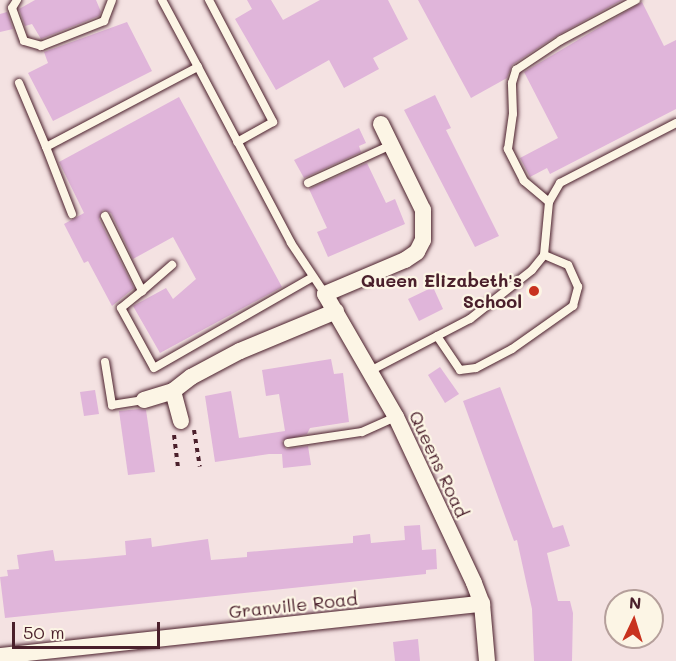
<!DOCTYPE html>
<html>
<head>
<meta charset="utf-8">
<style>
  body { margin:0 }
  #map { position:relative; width:676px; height:661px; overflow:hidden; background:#f4e2e2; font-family:Mali,sans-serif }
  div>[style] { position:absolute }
  .building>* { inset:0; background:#e0b5da }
  .path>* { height:4px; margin-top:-2px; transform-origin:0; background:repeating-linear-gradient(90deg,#4a1f2b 0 4.5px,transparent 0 9px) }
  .roads { filter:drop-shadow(0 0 2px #4a1f2b) drop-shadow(0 0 2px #4a1f2b) }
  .lane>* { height:8px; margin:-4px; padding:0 4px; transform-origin:4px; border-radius:4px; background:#fcf5e5 }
  .street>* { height:16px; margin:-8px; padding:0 8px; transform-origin:8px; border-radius:8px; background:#fcf5e5 }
  .dots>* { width:16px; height:16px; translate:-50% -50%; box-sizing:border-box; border:3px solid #fcf5e5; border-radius:50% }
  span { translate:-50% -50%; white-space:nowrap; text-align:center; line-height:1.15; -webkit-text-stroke:4.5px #fcf5e5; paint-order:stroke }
  .poi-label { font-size:18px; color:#4a1f2b; font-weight:700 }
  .right { translate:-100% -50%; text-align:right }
  .street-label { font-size:18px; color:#4a1f2b }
  .north { position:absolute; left:604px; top:589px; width:60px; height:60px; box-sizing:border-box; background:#fcf5e5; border:2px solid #b59f9b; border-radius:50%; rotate:4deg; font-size:16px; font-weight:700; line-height:24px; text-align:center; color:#4a1f2b }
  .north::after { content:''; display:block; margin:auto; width:21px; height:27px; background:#c8321e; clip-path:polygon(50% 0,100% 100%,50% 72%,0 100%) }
  .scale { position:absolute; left:12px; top:622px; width:148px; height:27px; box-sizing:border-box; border:3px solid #4a1f2b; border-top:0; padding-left:8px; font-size:18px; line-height:21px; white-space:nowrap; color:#4a1f2b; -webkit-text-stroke:4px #fcf5e5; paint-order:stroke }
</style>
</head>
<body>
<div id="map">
  <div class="building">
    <div style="clip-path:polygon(35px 0,96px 0,101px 12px,99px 16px,41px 39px,32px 24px,25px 26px,19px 9px)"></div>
    <div style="clip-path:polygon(247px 0,271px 0,283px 20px,320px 0,388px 0,408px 39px,373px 58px,379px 69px,344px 88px,329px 60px,276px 90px,235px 19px,252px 9px)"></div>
    <div style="clip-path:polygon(418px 0,622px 0,558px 35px,512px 65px,507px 78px,471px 98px)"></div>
    <div style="clip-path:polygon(642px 2px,664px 46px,676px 40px,676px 109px,550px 174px,547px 168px,530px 177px,520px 158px,558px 138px,524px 72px)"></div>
    <div style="clip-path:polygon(7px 12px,13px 29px,0 32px,0 14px)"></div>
    <div style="clip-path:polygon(127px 22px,152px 71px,53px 121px,28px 73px,48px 63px,44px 52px)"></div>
    <div style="clip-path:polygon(435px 95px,451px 128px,446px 130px,499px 236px,475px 247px,404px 110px)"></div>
    <div style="clip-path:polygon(179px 97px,282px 287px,160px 353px,133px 306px,166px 288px,173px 299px,196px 279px,173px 237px,133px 259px,111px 213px,103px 210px,99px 219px,134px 288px,112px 306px,88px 261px,84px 263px,64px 224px,84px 213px,59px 162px)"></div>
    <div style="clip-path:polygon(359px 128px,366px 143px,359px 146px,361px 152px,304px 178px,294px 160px)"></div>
    <div style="clip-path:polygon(367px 163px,386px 203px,395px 199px,405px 224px,328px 257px,317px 232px,327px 228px,309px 189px)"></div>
    <div style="clip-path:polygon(433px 287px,443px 309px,419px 321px,408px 299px)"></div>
    <div style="clip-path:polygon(331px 359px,334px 374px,343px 373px,349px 422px,310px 428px,307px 434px,282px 441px,286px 449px,308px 446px,311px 465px,283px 468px,282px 454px,269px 454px,215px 462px,205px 396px,231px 391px,239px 438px,285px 431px,279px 394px,266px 396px,262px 370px)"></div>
    <div style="clip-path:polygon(440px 367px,459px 394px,445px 403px,428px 375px)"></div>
    <div style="clip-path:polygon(500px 387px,553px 528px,563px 525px,570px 546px,547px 553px,558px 601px,570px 601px,573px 613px,572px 661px,534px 661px,532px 609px,517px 540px,514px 541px,463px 401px)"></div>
    <div style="clip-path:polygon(95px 390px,99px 414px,84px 416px,80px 392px)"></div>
    <div style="clip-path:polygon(139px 409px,146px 410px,155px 472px,128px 475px,119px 411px)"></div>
    <div style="clip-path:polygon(420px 525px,422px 550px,436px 549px,437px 569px,426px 570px,426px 574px,5px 618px,0 577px,8px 576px,7px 570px,19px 569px,17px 555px,53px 550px,55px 561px,85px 559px,126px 555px,125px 541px,151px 538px,152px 547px,208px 539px,211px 560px,247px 557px,247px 552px,353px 543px,353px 536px,370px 534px,371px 543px,405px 540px,404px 526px)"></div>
    <div style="clip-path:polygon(418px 639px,420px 661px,395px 661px,393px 642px)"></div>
  </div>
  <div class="path">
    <div style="left:194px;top:430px;width:37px;rotate:81deg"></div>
    <div style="left:174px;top:435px;width:35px;rotate:83deg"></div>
  </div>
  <div class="roads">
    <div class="lane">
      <div style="left:17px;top:0;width:9px;rotate:122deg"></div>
      <div style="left:12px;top:8px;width:35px;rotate:70deg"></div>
      <div style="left:24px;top:41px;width:18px;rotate:16deg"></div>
      <div style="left:41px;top:46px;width:68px;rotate:-21.6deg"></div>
      <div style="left:104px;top:21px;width:22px;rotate:-69deg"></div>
      <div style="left:162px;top:0;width:76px;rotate:61.8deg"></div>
      <div style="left:209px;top:0;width:138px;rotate:62.3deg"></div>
      <div style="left:273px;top:122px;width:41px;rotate:150.9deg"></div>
      <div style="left:19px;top:83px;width:69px;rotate:67.1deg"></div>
      <div style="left:308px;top:183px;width:91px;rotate:-24.6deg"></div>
      <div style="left:549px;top:202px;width:33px;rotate:-140deg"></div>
      <div style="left:524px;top:181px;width:36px;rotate:-117deg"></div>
      <div style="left:508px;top:149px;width:35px;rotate:-82deg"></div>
      <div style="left:513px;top:114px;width:31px;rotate:-92deg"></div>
      <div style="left:512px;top:83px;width:14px;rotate:-73deg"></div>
      <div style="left:516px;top:70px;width:54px;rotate:-33.7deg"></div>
      <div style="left:561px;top:40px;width:85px;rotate:-28.1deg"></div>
      <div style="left:72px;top:214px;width:72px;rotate:-111.2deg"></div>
      <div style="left:46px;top:147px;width:172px;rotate:-27.8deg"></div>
      <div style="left:198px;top:67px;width:199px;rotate:62.1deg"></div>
      <div style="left:291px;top:243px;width:61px;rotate:56.3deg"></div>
      <div style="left:105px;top:216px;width:84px;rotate:63.7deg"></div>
      <div style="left:142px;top:291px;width:27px;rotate:141deg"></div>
      <div style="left:121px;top:308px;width:68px;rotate:61.2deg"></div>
      <div style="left:154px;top:368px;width:183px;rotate:-29.8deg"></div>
      <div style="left:142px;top:291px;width:40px;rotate:-41deg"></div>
      <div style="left:437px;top:336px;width:41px;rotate:55.9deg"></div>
      <div style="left:460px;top:370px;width:16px;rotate:-7deg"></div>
      <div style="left:476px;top:368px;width:41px;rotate:-27.8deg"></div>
      <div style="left:512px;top:349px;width:75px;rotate:-35.2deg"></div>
      <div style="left:573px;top:306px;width:20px;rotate:-75deg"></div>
      <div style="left:578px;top:287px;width:24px;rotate:-114deg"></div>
      <div style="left:568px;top:265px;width:26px;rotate:-157deg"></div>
      <div style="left:105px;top:362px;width:44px;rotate:80.8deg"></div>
      <div style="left:112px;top:405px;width:32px;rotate:-9deg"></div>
      <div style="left:370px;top:371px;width:113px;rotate:-27.5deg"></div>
      <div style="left:470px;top:319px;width:79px;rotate:-38.3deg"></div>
      <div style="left:532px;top:270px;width:19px;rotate:-51deg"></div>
      <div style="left:544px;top:255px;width:53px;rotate:-84.6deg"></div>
      <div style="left:549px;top:202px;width:22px;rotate:-60deg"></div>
      <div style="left:560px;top:183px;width:131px;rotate:-27.3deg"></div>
      <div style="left:288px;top:443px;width:75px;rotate:-8.5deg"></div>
      <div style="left:362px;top:432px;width:37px;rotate:-24deg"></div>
    </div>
    <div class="street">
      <div style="left:381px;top:124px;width:96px;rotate:64deg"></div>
      <div style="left:423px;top:210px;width:30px;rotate:90deg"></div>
      <div style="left:423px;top:240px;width:13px;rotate:117deg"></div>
      <div style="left:417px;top:252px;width:14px;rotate:146deg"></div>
      <div style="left:405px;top:260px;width:87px;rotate:157deg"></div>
      <div style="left:325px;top:294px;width:142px;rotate:60deg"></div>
      <div style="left:396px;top:417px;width:183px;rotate:64.8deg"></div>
      <div style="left:474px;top:583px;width:22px;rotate:69deg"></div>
      <div style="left:482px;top:604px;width:57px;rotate:85deg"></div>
      <div style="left:144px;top:400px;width:30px;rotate:-17deg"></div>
      <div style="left:181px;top:421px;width:31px;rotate:-105deg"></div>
      <div style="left:173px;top:391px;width:23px;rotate:-38deg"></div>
      <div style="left:191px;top:377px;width:55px;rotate:-28deg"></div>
      <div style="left:240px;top:351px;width:104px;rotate:-22.6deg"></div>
      <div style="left:0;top:656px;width:485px;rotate:-6.2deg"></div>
    </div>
  </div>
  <div class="dots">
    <div style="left:534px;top:291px;background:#c8321e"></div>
  </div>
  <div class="poi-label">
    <span class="right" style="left:522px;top:291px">Queen Elizabeth's<br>School</span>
  </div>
  <div class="street-label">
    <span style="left:439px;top:464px;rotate:65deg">Queens Road</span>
    <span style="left:293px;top:605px;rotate:-6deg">Granville Road</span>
  </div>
  <div class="north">N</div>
  <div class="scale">50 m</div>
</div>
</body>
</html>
